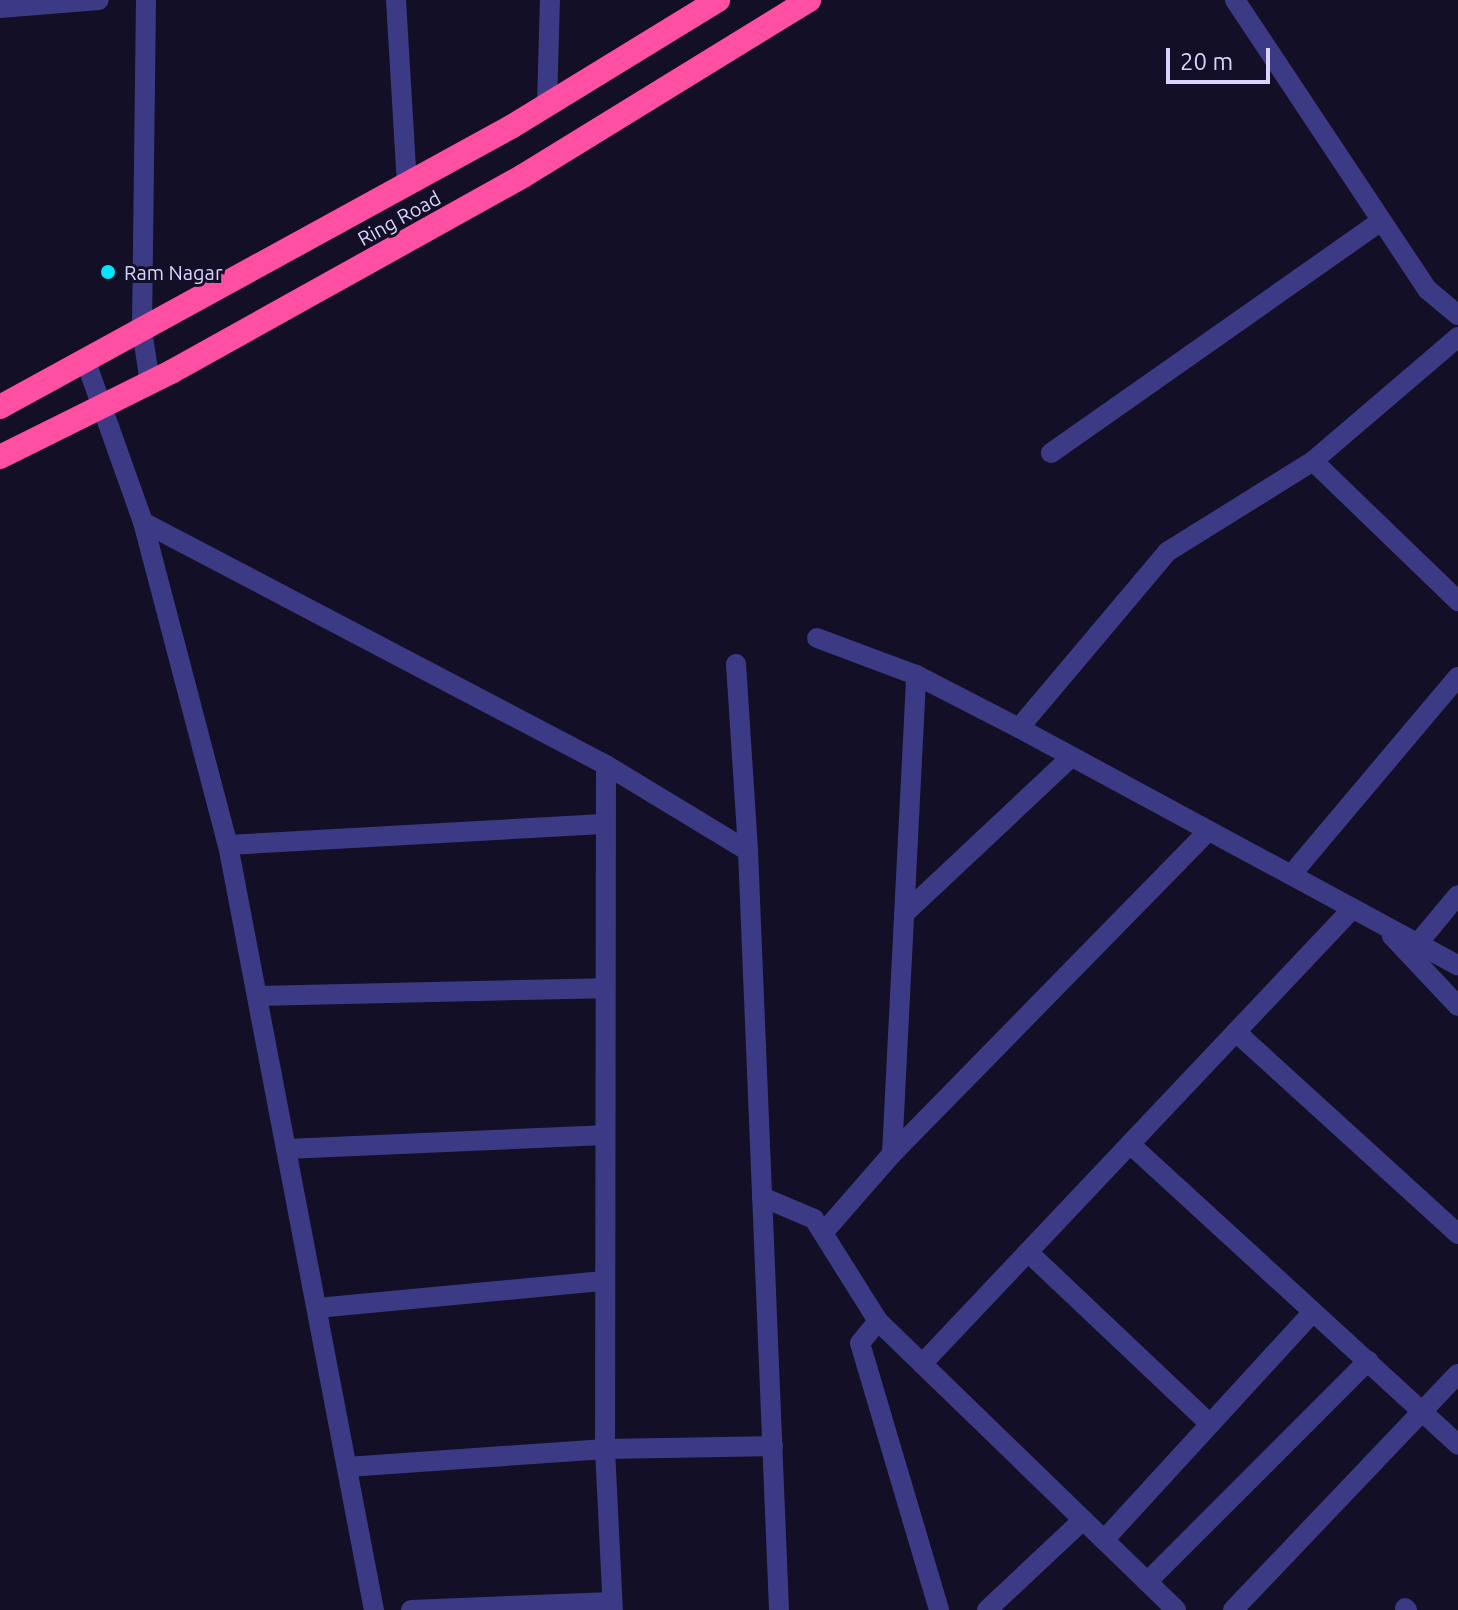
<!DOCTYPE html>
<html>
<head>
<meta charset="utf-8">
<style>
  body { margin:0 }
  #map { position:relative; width:1458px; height:1610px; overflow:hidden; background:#130f26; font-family:Ubuntu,sans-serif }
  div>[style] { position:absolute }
  .minor>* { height:20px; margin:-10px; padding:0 10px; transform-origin:10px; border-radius:10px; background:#3d3a85 }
  .highway>* { height:24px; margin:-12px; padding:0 12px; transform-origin:12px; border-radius:12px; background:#ff4fa3 }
  .dots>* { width:22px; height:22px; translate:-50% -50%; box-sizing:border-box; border:4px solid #130f26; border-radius:50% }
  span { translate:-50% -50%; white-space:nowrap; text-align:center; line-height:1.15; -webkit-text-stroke:6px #130f26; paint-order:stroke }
  .street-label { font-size:20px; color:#d9d4ff }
  .poi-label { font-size:20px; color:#d9d4ff }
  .left { translate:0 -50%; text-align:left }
  .scale { position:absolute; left:1166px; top:48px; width:104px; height:36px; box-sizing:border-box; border:4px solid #d9d4ff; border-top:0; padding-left:10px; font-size:24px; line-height:28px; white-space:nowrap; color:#d9d4ff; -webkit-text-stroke:6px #130f26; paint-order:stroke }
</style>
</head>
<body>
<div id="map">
  <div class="minor">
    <div style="left:146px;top:0;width:330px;rotate:90.7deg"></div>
    <div style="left:142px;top:330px;width:54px;rotate:81.4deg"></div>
    <div style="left:396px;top:0;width:184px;rotate:86.6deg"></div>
    <div style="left:1235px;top:0;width:348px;rotate:56.4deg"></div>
    <div style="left:1428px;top:290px;width:39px;rotate:40deg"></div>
    <div style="left:0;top:8px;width:99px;rotate:-4.6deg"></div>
    <div style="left:547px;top:105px;width:105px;rotate:-88.4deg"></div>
    <div style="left:86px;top:362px;width:170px;rotate:70.4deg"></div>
    <div style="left:143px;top:522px;width:334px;rotate:75.3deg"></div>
    <div style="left:228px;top:845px;width:779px;rotate:79.2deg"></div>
    <div style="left:1051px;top:453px;width:403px;rotate:-35.1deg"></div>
    <div style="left:1313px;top:461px;width:202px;rotate:44deg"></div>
    <div style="left:143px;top:522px;width:523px;rotate:27.69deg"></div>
    <div style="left:606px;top:765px;width:166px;rotate:31.2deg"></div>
    <div style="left:748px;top:851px;width:760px;rotate:87.66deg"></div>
    <div style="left:817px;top:638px;width:106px;rotate:20.5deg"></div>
    <div style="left:916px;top:675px;width:116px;rotate:27.2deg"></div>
    <div style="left:1019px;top:728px;width:499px;rotate:28.4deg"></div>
    <div style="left:736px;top:664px;width:187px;rotate:86.3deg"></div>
    <div style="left:1019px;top:728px;width:230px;rotate:-49.9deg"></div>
    <div style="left:1167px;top:552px;width:172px;rotate:-31.9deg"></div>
    <div style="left:1313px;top:461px;width:191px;rotate:-40.5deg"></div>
    <div style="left:606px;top:765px;width:684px;rotate:90.08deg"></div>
    <div style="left:605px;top:1449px;width:161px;rotate:87.2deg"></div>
    <div style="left:228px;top:845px;width:375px;rotate:-3.2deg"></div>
    <div style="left:1291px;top:875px;width:259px;rotate:-49.9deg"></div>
    <div style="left:904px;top:914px;width:229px;rotate:-43.2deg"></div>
    <div style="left:1392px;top:936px;width:96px;rotate:46.7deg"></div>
    <div style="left:1418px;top:943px;width:62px;rotate:-50.2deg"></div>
    <div style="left:257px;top:996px;width:346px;rotate:-1.3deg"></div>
    <div style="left:1236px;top:1032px;width:300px;rotate:42.3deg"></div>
    <div style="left:1130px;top:1144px;width:445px;rotate:42.5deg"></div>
    <div style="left:286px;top:1149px;width:318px;rotate:-2.5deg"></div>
    <div style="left:892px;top:1154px;width:480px;rotate:-87.1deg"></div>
    <div style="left:762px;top:1197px;width:56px;rotate:22.9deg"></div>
    <div style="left:814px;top:1219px;width:120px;rotate:57.9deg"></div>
    <div style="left:878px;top:1321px;width:415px;rotate:44.1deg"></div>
    <div style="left:823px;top:1233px;width:105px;rotate:-48.9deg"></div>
    <div style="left:892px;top:1154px;width:452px;rotate:-45.6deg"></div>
    <div style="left:1028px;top:1252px;width:250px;rotate:43.4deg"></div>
    <div style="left:317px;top:1308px;width:288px;rotate:-5.4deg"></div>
    <div style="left:878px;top:1321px;width:28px;rotate:129deg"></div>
    <div style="left:860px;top:1343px;width:278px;rotate:73.5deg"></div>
    <div style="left:922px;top:1364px;width:627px;rotate:-46.61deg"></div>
    <div style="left:347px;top:1467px;width:259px;rotate:-4deg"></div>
    <div style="left:605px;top:1449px;width:168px;rotate:-1deg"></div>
    <div style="left:1104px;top:1540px;width:309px;rotate:-47.5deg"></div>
    <div style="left:1147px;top:1582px;width:313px;rotate:-45deg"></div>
    <div style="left:1405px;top:1608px;width:3px;rotate:45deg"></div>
    <div style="left:411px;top:1610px;width:201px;rotate:-2.3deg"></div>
    <div style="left:987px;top:1610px;width:132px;rotate:-43.2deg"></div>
    <div style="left:1233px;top:1610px;width:326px;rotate:-46.4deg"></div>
  </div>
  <div class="highway">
    <div style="left:0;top:407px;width:583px;rotate:-28.72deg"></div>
    <div style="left:511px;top:127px;width:243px;rotate:-31.5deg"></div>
    <div style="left:0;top:457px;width:191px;rotate:-26.4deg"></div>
    <div style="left:171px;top:372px;width:403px;rotate:-29.1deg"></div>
    <div style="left:523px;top:176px;width:336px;rotate:-31.6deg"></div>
  </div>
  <div class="dots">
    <div style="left:108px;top:272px;background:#00e5ff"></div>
  </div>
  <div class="street-label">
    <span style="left:399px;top:218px;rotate:-29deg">Ring Road</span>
  </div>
  <div class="poi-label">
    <span class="left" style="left:124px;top:272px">Ram Nagar</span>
  </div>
  <div class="scale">20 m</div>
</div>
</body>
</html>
